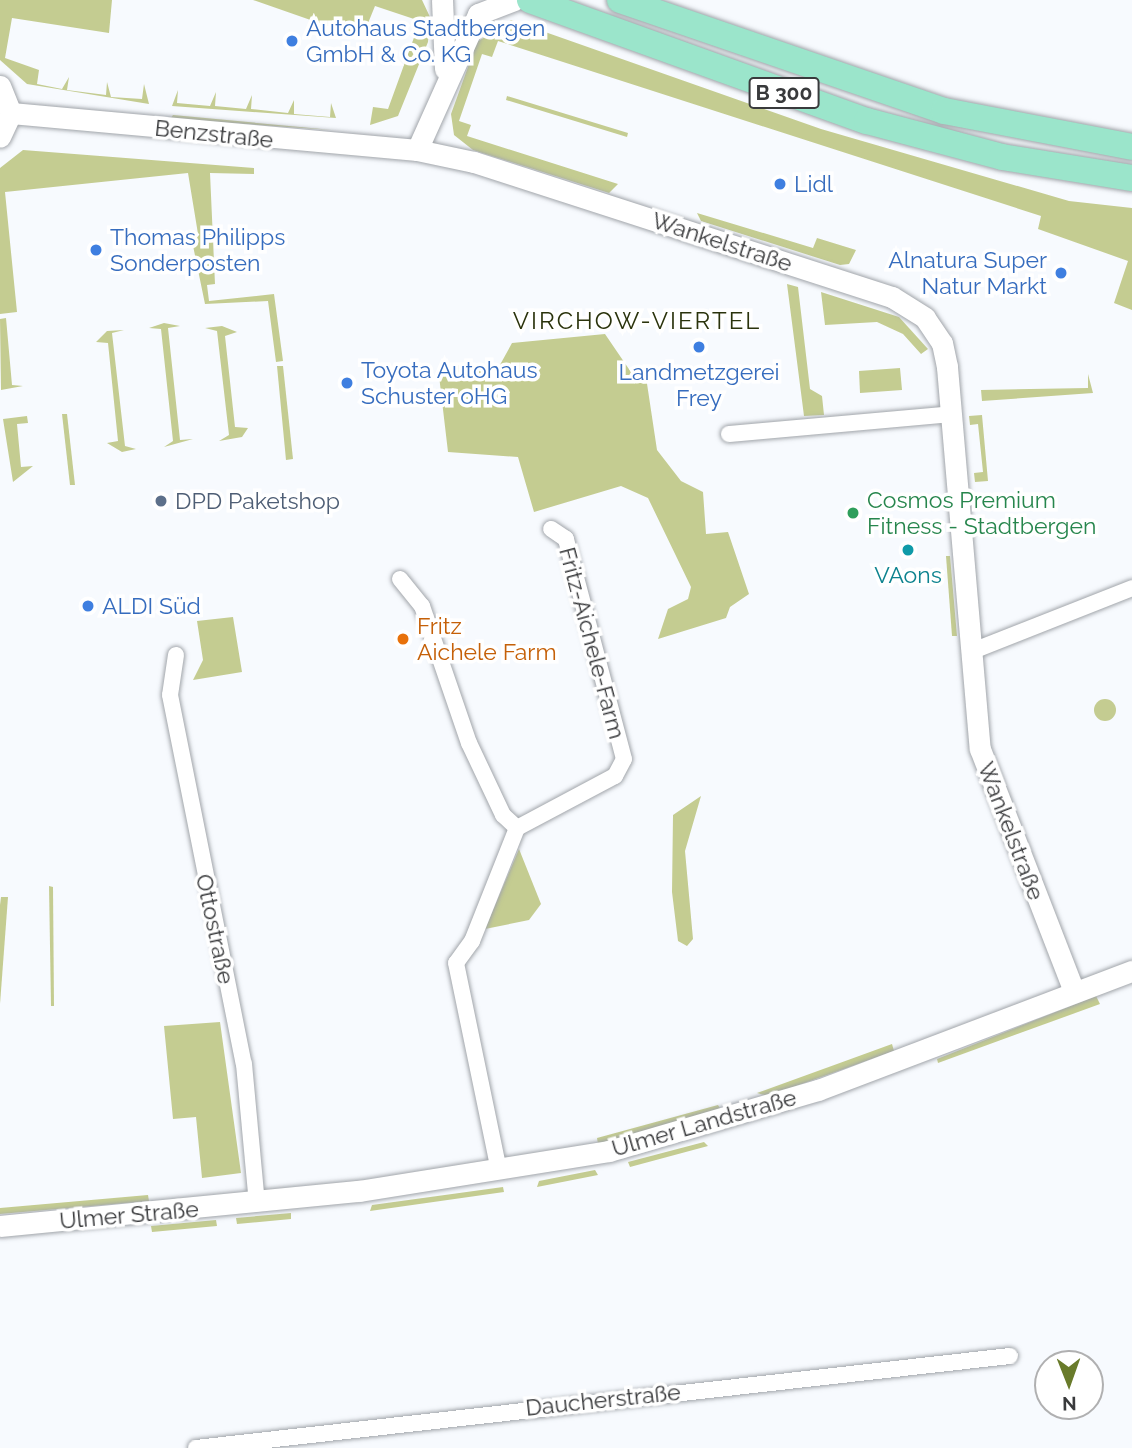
<!DOCTYPE html>
<html>
<head>
<meta charset="utf-8">
<style>
  body { margin:0 }
  #map { position:relative; width:1132px; height:1448px; overflow:hidden; background:#f7fafe; font-family:Raleway,sans-serif }
  div>[style] { position:absolute }
  .green>* { inset:0; background:#c4cc91 }
  .round { border-radius:50% }
  .roads { filter:drop-shadow(0 0 2px #a1a5aa) drop-shadow(0 0 2px #a1a5aa) }
  .minor>* { height:16px; margin:-8px; padding:0 8px; transform-origin:8px; border-radius:8px; background:#fff }
  .tertiary>* { height:21px; margin:-10.5px; padding:0 10.5px; transform-origin:10.5px; border-radius:10.5px; background:#fff }
  .primary>* { height:26px; margin:-13px; padding:0 13px; transform-origin:13px; border-radius:13px; background:#9be5cb }
  .dots>* { width:19px; height:19px; translate:-50% -50%; box-sizing:border-box; border:4px solid #fff; border-radius:50% }
  span { translate:-50% -50%; white-space:nowrap; text-align:center; line-height:1.15; -webkit-text-stroke:7px #fff; paint-order:stroke }
  .shield-label span { padding:2px 5px; background:#fff; border:2px solid; border-radius:5px; -webkit-text-stroke-width:0 }
  .shield-label { font-size:21px; color:#393a3c; font-weight:700 }
  .shop-label { font-size:23px; color:#366cbe }
  .left { translate:0 -50%; text-align:left }
  .right { translate:-100% -50%; text-align:right }
  .street-label { font-size:23px; color:#393a3c }
  .leisure-label { font-size:23px; color:#27864d }
  .service-label { font-size:23px; color:#4e5e75 }
  .culture-label { font-size:23px; color:#0d838f }
  .food-label { font-size:23px; color:#c56008 }
  .neighbourhood-label { font-size:24px; color:#2a330c; letter-spacing:2px }
  .north { position:absolute; left:1034px; top:1350px; width:70px; height:70px; box-sizing:border-box; background:#fff; border:2px solid #b0b0b1; border-radius:50%; rotate:179deg; font-size:19px; font-weight:700; line-height:28px; text-align:center; color:#393a3c }
  .north::after { content:''; display:block; margin:auto; width:24px; height:32px; background:#697b2b; clip-path:polygon(50% 0,100% 100%,50% 72%,0 100%) }
</style>
</head>
<body>
<div id="map">
  <div class="green">
    <div style="clip-path:polygon(0 0,112px 0,109px 33px,12px 18px,5px 58px,39px 70px,37px 84px,62px 89px,69px 77px,67px 90px,106px 95px,107px 82px,111px 97px,142px 99px,144px 84px,149px 104px,27px 84px,0 60px)"></div>
    <div style="clip-path:polygon(253px 0,422px 0,430px 17px,428px 42px,398px 116px,370px 125px,373px 107px,388px 109px,420px 21px,375px 6px,362px 38px)"></div>
    <div style="clip-path:polygon(511px 20px,821px 129px,1069px 201px,1132px 208px,1132px 310px,1114px 303px,1128px 261px,1038px 229px,1041px 216px,498px 41px,492px 57px,482px 54px,459px 121px,471px 125px,467px 136px,618px 184px,609px 193px,473px 150px,454px 135px,451px 114px,477px 42px)"></div>
    <div style="clip-path:polygon(178px 90px,177px 103px,210px 106px,216px 92px,215px 106px,246px 109px,252px 95px,251px 109px,288px 113px,294px 100px,294px 114px,330px 117px,331px 103px,336px 118px,172px 106px)"></div>
    <div style="clip-path:polygon(507px 96px,628px 133px,627px 137px,506px 100px)"></div>
    <div style="clip-path:polygon(173px 115px,332px 130px,170px 119px)"></div>
    <div style="clip-path:polygon(23px 150px,254px 168px,254px 174px,210px 173px,215px 284px,207px 285px,209px 301px,274px 294px,283px 361px,276px 362px,268px 301px,205px 304px,191px 236px,198px 234px,188px 173px,5px 192px,17px 312px,0 314px,0 168px)"></div>
    <div style="clip-path:polygon(697px 213px,813px 248px,817px 238px,856px 250px,849px 264px,840px 265px,701px 221px)"></div>
    <div style="clip-path:polygon(787px 284px,798px 287px,810px 389px,822px 396px,824px 415px,804px 416px)"></div>
    <div style="clip-path:polygon(821px 292px,899px 317px,928px 349px,921px 354px,903px 334px,877px 322px,825px 325px)"></div>
    <div style="clip-path:polygon(6px 318px,12px 385px,23px 386px,1px 390px,0 319px)"></div>
    <div style="clip-path:polygon(164px 323px,180px 326px,168px 328px,180px 440px,193px 439px,164px 447px,173px 441px,161px 329px,149px 328px)"></div>
    <div style="clip-path:polygon(222px 326px,237px 332px,225px 336px,235px 427px,248px 428px,242px 437px,219px 441px,229px 435px,217px 331px,205px 328px)"></div>
    <div style="clip-path:polygon(124px 330px,112px 333px,125px 446px,136px 449px,122px 452px,107px 443px,118px 441px,108px 343px,96px 342px,107px 331px)"></div>
    <div style="clip-path:polygon(605px 334px,635px 378px,646px 377px,657px 450px,681px 481px,703px 492px,706px 534px,728px 532px,749px 594px,730px 607px,726px 618px,658px 639px,668px 609px,688px 599px,691px 587px,648px 498px,621px 486px,534px 512px,518px 457px,448px 452px,438px 367px,470px 364px,496px 372px,512px 343px)"></div>
    <div style="clip-path:polygon(277px 366px,283px 366px,293px 459px,286px 460px)"></div>
    <div style="clip-path:polygon(900px 368px,902px 390px,860px 393px,859px 371px)"></div>
    <div style="clip-path:polygon(1088px 374px,1093px 393px,982px 401px,981px 390px,1088px 388px)"></div>
    <div style="clip-path:polygon(62px 414px,67px 414px,75px 485px,70px 485px)"></div>
    <div style="clip-path:polygon(982px 415px,988px 481px,975px 482px,974px 473px,983px 472px,978px 424px,970px 425px,969px 416px)"></div>
    <div style="clip-path:polygon(27px 416px,28px 423px,17px 424px,21px 467px,33px 466px,13px 482px,3px 419px)"></div>
    <div style="clip-path:polygon(946px 556px,950px 556px,957px 636px,952px 636px)"></div>
    <div style="clip-path:polygon(233px 617px,242px 672px,193px 680px,203px 660px,197px 621px)"></div>
    <div class="round" style="left:1094px;top:699px;width:22px;height:22px"></div>
    <div style="clip-path:polygon(701px 796px,685px 851px,693px 939px,687px 946px,678px 941px,672px 892px,673px 815px)"></div>
    <div style="clip-path:polygon(519px 849px,541px 904px,529px 920px,485px 929px)"></div>
    <div style="clip-path:polygon(49px 886px,53px 887px,54px 1006px,51px 1006px)"></div>
    <div style="clip-path:polygon(1px 897px,8px 897px,0 1004px,0 905px)"></div>
    <div style="clip-path:polygon(1096px 996px,1100px 1004px,938px 1063px,937px 1059px)"></div>
    <div style="clip-path:polygon(220px 1022px,241px 1173px,202px 1178px,196px 1117px,173px 1119px,164px 1026px)"></div>
    <div style="clip-path:polygon(892px 1044px,894px 1051px,768px 1096px,757px 1093px)"></div>
    <div style="clip-path:polygon(718px 1105px,721px 1110px,598px 1144px,597px 1138px)"></div>
    <div style="clip-path:polygon(704px 1142px,708px 1146px,630px 1167px,628px 1162px)"></div>
    <div style="clip-path:polygon(595px 1170px,598px 1175px,537px 1187px,539px 1181px)"></div>
    <div style="clip-path:polygon(503px 1187px,504px 1192px,370px 1211px,372px 1205px)"></div>
    <div style="clip-path:polygon(148px 1195px,149px 1201px,0 1214px,0 1208px)"></div>
    <div style="clip-path:polygon(291px 1213px,291px 1219px,237px 1224px,236px 1218px)"></div>
    <div style="clip-path:polygon(216px 1220px,217px 1226px,152px 1232px,151px 1226px)"></div>
  </div>
  <div class="roads">
    <div class="minor">
      <div style="left:729px;top:434px;width:224px;rotate:-5.1deg"></div>
      <div style="left:400px;top:579px;width:35px;rotate:51deg"></div>
      <div style="left:422px;top:606px;width:145px;rotate:71.1deg"></div>
      <div style="left:469px;top:743px;width:80px;rotate:64.7deg"></div>
      <div style="left:503px;top:815px;width:19px;rotate:43deg"></div>
      <div style="left:517px;top:828px;width:122px;rotate:111.7deg"></div>
      <div style="left:472px;top:941px;width:27px;rotate:126deg"></div>
      <div style="left:456px;top:963px;width:212px;rotate:78.3deg"></div>
      <div style="left:975px;top:650px;width:169px;rotate:-21.5deg"></div>
      <div style="left:176px;top:655px;width:40px;rotate:98.5deg"></div>
      <div style="left:170px;top:695px;width:376px;rotate:78.7deg"></div>
      <div style="left:244px;top:1064px;width:140px;rotate:84.7deg"></div>
      <div style="left:517px;top:828px;width:111px;rotate:-28deg"></div>
      <div style="left:615px;top:776px;width:19px;rotate:-62deg"></div>
      <div style="left:624px;top:759px;width:228px;rotate:-104.8deg"></div>
      <div style="left:566px;top:539px;width:18px;rotate:-146deg"></div>
      <div style="left:196px;top:1448px;width:819px;rotate:-6.45deg"></div>
    </div>
    <div class="tertiary">
      <div style="left:442px;top:0;width:69px;rotate:87.5deg"></div>
      <div style="left:0;top:86px;width:29px;rotate:68deg"></div>
      <div style="left:11px;top:113px;width:26px;rotate:115deg"></div>
      <div style="left:11px;top:113px;width:408px;rotate:5.2deg"></div>
      <div style="left:417px;top:150px;width:58px;rotate:11.9deg"></div>
      <div style="left:474px;top:162px;width:439px;rotate:17.9deg"></div>
      <div style="left:892px;top:297px;width:39px;rotate:32deg"></div>
      <div style="left:925px;top:318px;width:30px;rotate:56deg"></div>
      <div style="left:942px;top:343px;width:25px;rotate:78deg"></div>
      <div style="left:947px;top:367px;width:383px;rotate:85.1deg"></div>
      <div style="left:980px;top:749px;width:260px;rotate:68.8deg"></div>
      <div style="left:417px;top:150px;width:149px;rotate:-65.8deg"></div>
      <div style="left:478px;top:14px;width:39px;rotate:-21deg"></div>
      <div style="left:0;top:1226px;width:361px;rotate:-5.6deg"></div>
      <div style="left:359px;top:1191px;width:253px;rotate:-9.1deg"></div>
      <div style="left:609px;top:1151px;width:218px;rotate:-16.3deg"></div>
      <div style="left:818px;top:1090px;width:336px;rotate:-20.8deg"></div>
    </div>
    <div class="primary">
      <div style="left:530px;top:0;width:358px;rotate:19.8deg"></div>
      <div style="left:867px;top:121px;width:140px;rotate:14.9deg"></div>
      <div style="left:1002px;top:157px;width:132px;rotate:9.2deg"></div>
      <div style="left:620px;top:0;width:342px;rotate:18.9deg"></div>
      <div style="left:944px;top:111px;width:191px;rotate:10.8deg"></div>
    </div>
  </div>
  <div class="dots">
    <div style="left:292px;top:41px;background:#3f7fe0"></div>
    <div style="left:780px;top:184px;background:#3f7fe0"></div>
    <div style="left:96px;top:250px;background:#3f7fe0"></div>
    <div style="left:1061px;top:273px;background:#3f7fe0"></div>
    <div style="left:699px;top:347px;background:#3f7fe0"></div>
    <div style="left:347px;top:383px;background:#3f7fe0"></div>
    <div style="left:161px;top:501px;background:#5c6f8a"></div>
    <div style="left:853px;top:513px;background:#2e9e5b"></div>
    <div style="left:908px;top:550px;background:#0f9aa8"></div>
    <div style="left:88px;top:606px;background:#3f7fe0"></div>
    <div style="left:403px;top:639px;background:#e8710a"></div>
  </div>
  <div class="shield-label">
    <span style="left:784px;top:93px">B 300</span>
  </div>
  <div class="shop-label">
    <span class="left" style="left:306px;top:41px">Autohaus Stadtbergen<br>GmbH &amp; Co. KG</span>
    <span class="left" style="left:794px;top:184px">Lidl</span>
    <span class="left" style="left:110px;top:250px">Thomas Philipps<br>Sonderposten</span>
    <span class="right" style="left:1047px;top:273px">Alnatura Super<br>Natur Markt</span>
    <span class="left" style="left:361px;top:383px">Toyota Autohaus<br>Schuster oHG</span>
    <span style="left:699px;top:385px">Landmetzgerei<br>Frey</span>
    <span class="left" style="left:102px;top:606px">ALDI Süd</span>
  </div>
  <div class="street-label">
    <span style="left:214px;top:134px;rotate:6deg">Benzstraße</span>
    <span style="left:722px;top:242px;rotate:18deg">Wankelstraße</span>
    <span style="left:592px;top:643px;rotate:75deg">Fritz-Aichele-Farm</span>
    <span style="left:1011px;top:831px;rotate:69deg">Wankelstraße</span>
    <span style="left:215px;top:929px;rotate:78deg">Ottostraße</span>
    <span style="left:704px;top:1123px;rotate:-16deg">Ulmer Landstraße</span>
    <span style="left:129px;top:1215px;rotate:-5deg">Ulmer Straße</span>
    <span style="left:603px;top:1400px;rotate:-6deg">Daucherstraße</span>
  </div>
  <div class="leisure-label">
    <span class="left" style="left:867px;top:513px">Cosmos Premium<br>Fitness - Stadtbergen</span>
  </div>
  <div class="service-label">
    <span class="left" style="left:175px;top:501px">DPD Paketshop</span>
  </div>
  <div class="culture-label">
    <span style="left:908px;top:575px">VAons</span>
  </div>
  <div class="food-label">
    <span class="left" style="left:417px;top:639px">Fritz<br>Aichele Farm</span>
  </div>
  <div class="neighbourhood-label">
    <span style="left:637px;top:321px">VIRCHOW-VIERTEL</span>
  </div>
  <div class="north">N</div>
</div>
</body>
</html>
